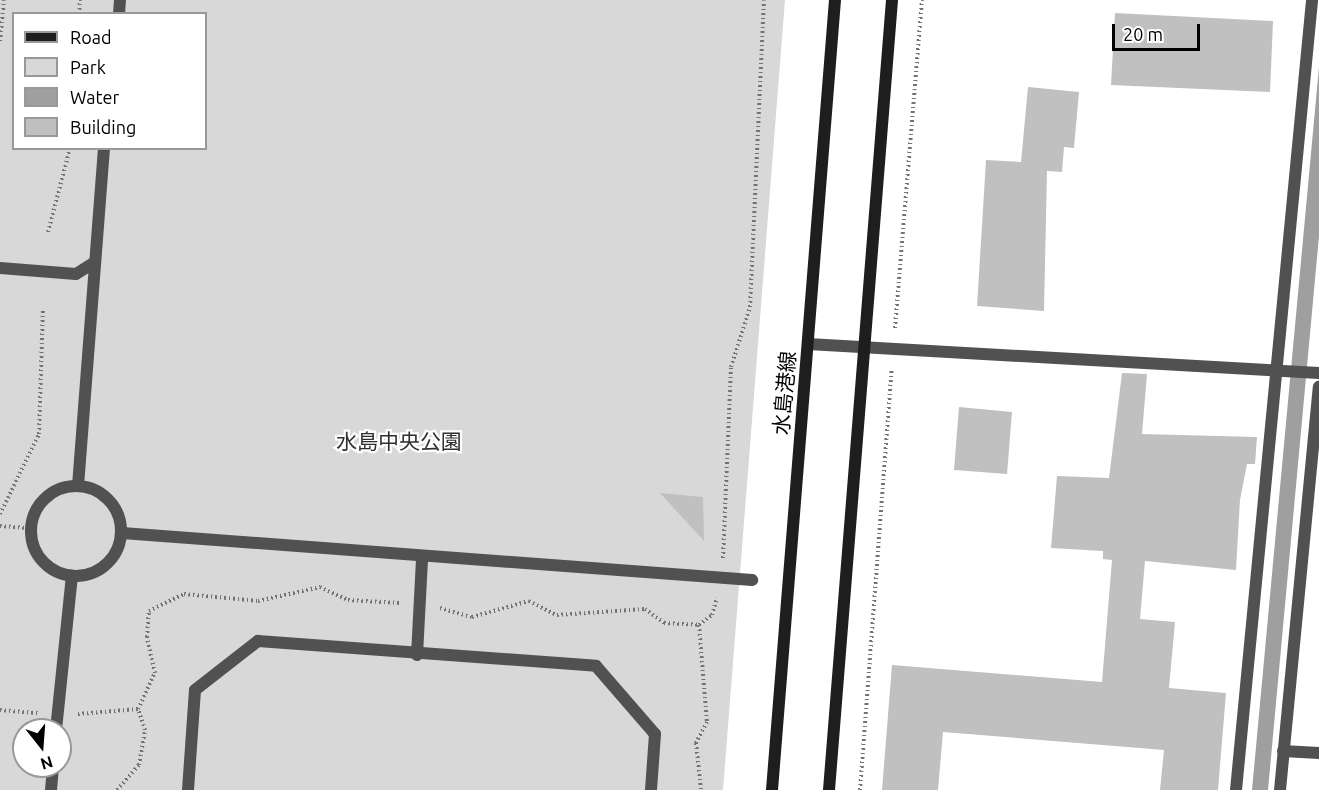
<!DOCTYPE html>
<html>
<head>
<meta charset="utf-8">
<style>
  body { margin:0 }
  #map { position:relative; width:1319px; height:790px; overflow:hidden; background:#fff; font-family:Ubuntu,"Noto Sans JP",sans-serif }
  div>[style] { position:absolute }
  .green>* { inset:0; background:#d8d8d8 }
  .water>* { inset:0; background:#9f9f9f }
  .building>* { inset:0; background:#c0c0c0 }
  .path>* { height:4px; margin-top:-2px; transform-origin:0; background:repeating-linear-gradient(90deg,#737373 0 1.5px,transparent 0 4.5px) }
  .street>* { height:12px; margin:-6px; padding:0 6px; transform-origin:6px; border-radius:6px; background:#515151 }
  .street>.ring { margin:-6px; padding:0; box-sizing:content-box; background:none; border:12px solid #515151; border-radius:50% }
  .secondary>* { height:12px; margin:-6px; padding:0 6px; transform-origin:6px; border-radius:6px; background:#1e1e1e }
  span { translate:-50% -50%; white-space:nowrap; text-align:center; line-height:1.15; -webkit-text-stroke:4.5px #fff; paint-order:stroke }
  .street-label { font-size:21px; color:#000 }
  .park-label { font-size:21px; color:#2f2f2f }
  .legend { position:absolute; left:12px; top:12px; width:195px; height:138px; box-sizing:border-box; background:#fff; border:2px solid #999; margin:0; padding:8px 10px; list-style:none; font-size:18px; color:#000 }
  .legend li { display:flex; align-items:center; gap:12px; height:30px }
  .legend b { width:30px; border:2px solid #999 }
  .north { position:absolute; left:12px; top:718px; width:60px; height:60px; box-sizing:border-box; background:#fff; border:2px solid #999; border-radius:50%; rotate:163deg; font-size:16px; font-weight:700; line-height:24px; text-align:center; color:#000 }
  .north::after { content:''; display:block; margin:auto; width:21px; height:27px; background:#000; clip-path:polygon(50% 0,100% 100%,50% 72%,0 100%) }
  .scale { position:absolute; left:1112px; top:24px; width:88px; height:27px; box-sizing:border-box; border:3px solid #000; border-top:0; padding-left:8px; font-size:18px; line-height:21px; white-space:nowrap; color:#000; -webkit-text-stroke:4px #fff; paint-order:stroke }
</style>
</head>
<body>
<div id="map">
  <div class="green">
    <div style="clip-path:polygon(evenodd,0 0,785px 0,723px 790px,0 790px,0 0,14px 14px,206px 14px,206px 148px,14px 148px,14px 14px,0 0,24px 730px,60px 730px,60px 766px,24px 766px,24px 730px)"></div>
  </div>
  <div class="water">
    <div style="clip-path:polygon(1319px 67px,1319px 236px,1268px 790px,1252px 790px)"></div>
  </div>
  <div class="building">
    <div style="clip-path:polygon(1115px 13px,1273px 21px,1270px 92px,1111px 85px)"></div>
    <div style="clip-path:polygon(1028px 87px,1079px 92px,1074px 148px,1064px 147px,1062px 172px,1047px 171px,1044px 311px,977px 306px,986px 160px,1021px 162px)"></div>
    <div style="clip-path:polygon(1122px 373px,1147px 374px,1142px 434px,1257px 437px,1255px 464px,1247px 464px,1240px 500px,1236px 570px,1145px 561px,1140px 619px,1175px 622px,1169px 688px,1226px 693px,1218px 790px,1160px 790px,1164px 750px,943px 732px,938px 790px,882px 790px,892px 665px,1102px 682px,1112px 560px,1103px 559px,1103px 551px,1051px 548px,1057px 476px,1109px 478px)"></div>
    <div style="clip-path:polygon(959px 407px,1012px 412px,1007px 474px,954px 470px)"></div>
    <div style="clip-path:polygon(660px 493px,703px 497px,704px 541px)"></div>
  </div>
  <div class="path">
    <div style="left:79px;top:14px;width:14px;rotate:-86deg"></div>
    <div style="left:0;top:41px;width:41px;rotate:-84.4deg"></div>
    <div style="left:48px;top:232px;width:87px;rotate:-75.3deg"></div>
    <div style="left:895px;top:328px;width:329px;rotate:-85.3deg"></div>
    <div style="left:0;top:514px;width:89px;rotate:-64deg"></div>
    <div style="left:39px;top:434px;width:126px;rotate:-88.2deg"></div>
    <div style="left:0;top:526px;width:31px;rotate:4deg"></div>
    <div style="left:723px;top:558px;width:191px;rotate:-87.6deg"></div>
    <div style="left:731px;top:367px;width:63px;rotate:-72.4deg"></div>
    <div style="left:750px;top:307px;width:307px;rotate:-87.4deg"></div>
    <div style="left:440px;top:608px;width:33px;rotate:16deg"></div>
    <div style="left:472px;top:617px;width:59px;rotate:-15.7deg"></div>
    <div style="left:529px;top:601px;width:31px;rotate:27deg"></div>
    <div style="left:557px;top:615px;width:88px;rotate:-3.9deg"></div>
    <div style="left:645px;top:609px;width:24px;rotate:36deg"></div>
    <div style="left:664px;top:623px;width:35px;rotate:3deg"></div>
    <div style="left:699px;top:625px;width:16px;rotate:-38deg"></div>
    <div style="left:712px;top:615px;width:18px;rotate:-74deg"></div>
    <div style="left:699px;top:625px;width:97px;rotate:85.3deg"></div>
    <div style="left:707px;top:722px;width:24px;rotate:118deg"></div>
    <div style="left:696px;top:743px;width:47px;rotate:83.9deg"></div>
    <div style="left:0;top:710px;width:38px;rotate:5deg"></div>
    <div style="left:78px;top:714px;width:60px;rotate:-4.8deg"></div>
    <div style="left:138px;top:709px;width:40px;rotate:-65deg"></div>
    <div style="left:155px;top:673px;width:37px;rotate:-103deg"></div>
    <div style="left:147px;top:637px;width:26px;rotate:-86deg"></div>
    <div style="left:149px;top:611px;width:39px;rotate:-26deg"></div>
    <div style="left:184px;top:594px;width:74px;rotate:5.4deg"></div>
    <div style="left:258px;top:601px;width:64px;rotate:-12.7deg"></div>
    <div style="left:320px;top:587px;width:31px;rotate:25deg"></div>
    <div style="left:348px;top:600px;width:52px;rotate:3.3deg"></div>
    <div style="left:117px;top:790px;width:33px;rotate:-49deg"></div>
    <div style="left:139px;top:765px;width:36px;rotate:-80deg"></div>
    <div style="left:145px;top:730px;width:22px;rotate:-108deg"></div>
    <div style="left:860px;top:790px;width:423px;rotate:-85.7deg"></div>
  </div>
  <div class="street">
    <div style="left:119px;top:14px;width:14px;rotate:-86deg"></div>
    <div style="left:0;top:268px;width:76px;rotate:4.5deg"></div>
    <div style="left:76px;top:274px;width:19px;rotate:-32deg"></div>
    <div style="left:808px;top:344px;width:512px;rotate:3.25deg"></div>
    <div class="ring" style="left:31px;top:486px;width:78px;height:78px"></div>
    <div style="left:78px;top:486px;width:339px;rotate:-85.6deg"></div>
    <div style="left:122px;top:533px;width:632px;rotate:4.27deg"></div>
    <div style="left:417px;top:655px;width:97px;rotate:-87deg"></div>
    <div style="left:56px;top:730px;width:155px;rotate:-84.1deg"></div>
    <div style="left:1283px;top:751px;width:36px;rotate:3deg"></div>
    <div style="left:51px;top:790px;width:24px;rotate:-85deg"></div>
    <div style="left:188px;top:790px;width:100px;rotate:-86deg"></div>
    <div style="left:195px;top:690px;width:80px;rotate:-37.9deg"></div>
    <div style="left:258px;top:641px;width:339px;rotate:4.2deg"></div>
    <div style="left:596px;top:666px;width:90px;rotate:49.1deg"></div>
    <div style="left:655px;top:734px;width:56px;rotate:94.1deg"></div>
    <div style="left:1236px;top:790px;width:794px;rotate:-84.5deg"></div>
    <div style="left:1280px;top:790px;width:405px;rotate:-84.5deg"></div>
  </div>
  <div class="secondary">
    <div style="left:772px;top:790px;width:793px;rotate:-85.44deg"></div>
    <div style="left:829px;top:790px;width:793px;rotate:-85.44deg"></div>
  </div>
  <div class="street-label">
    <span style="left:784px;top:393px;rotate:-85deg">水島港線</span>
  </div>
  <div class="park-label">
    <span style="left:399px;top:441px">水島中央公園</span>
  </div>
  <ul class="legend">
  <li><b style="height:8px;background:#1e1e1e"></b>Road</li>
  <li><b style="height:16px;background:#d8d8d8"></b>Park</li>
  <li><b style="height:16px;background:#9f9f9f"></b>Water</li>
  <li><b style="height:16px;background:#c0c0c0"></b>Building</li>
  </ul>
  <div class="north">N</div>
  <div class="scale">20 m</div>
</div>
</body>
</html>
